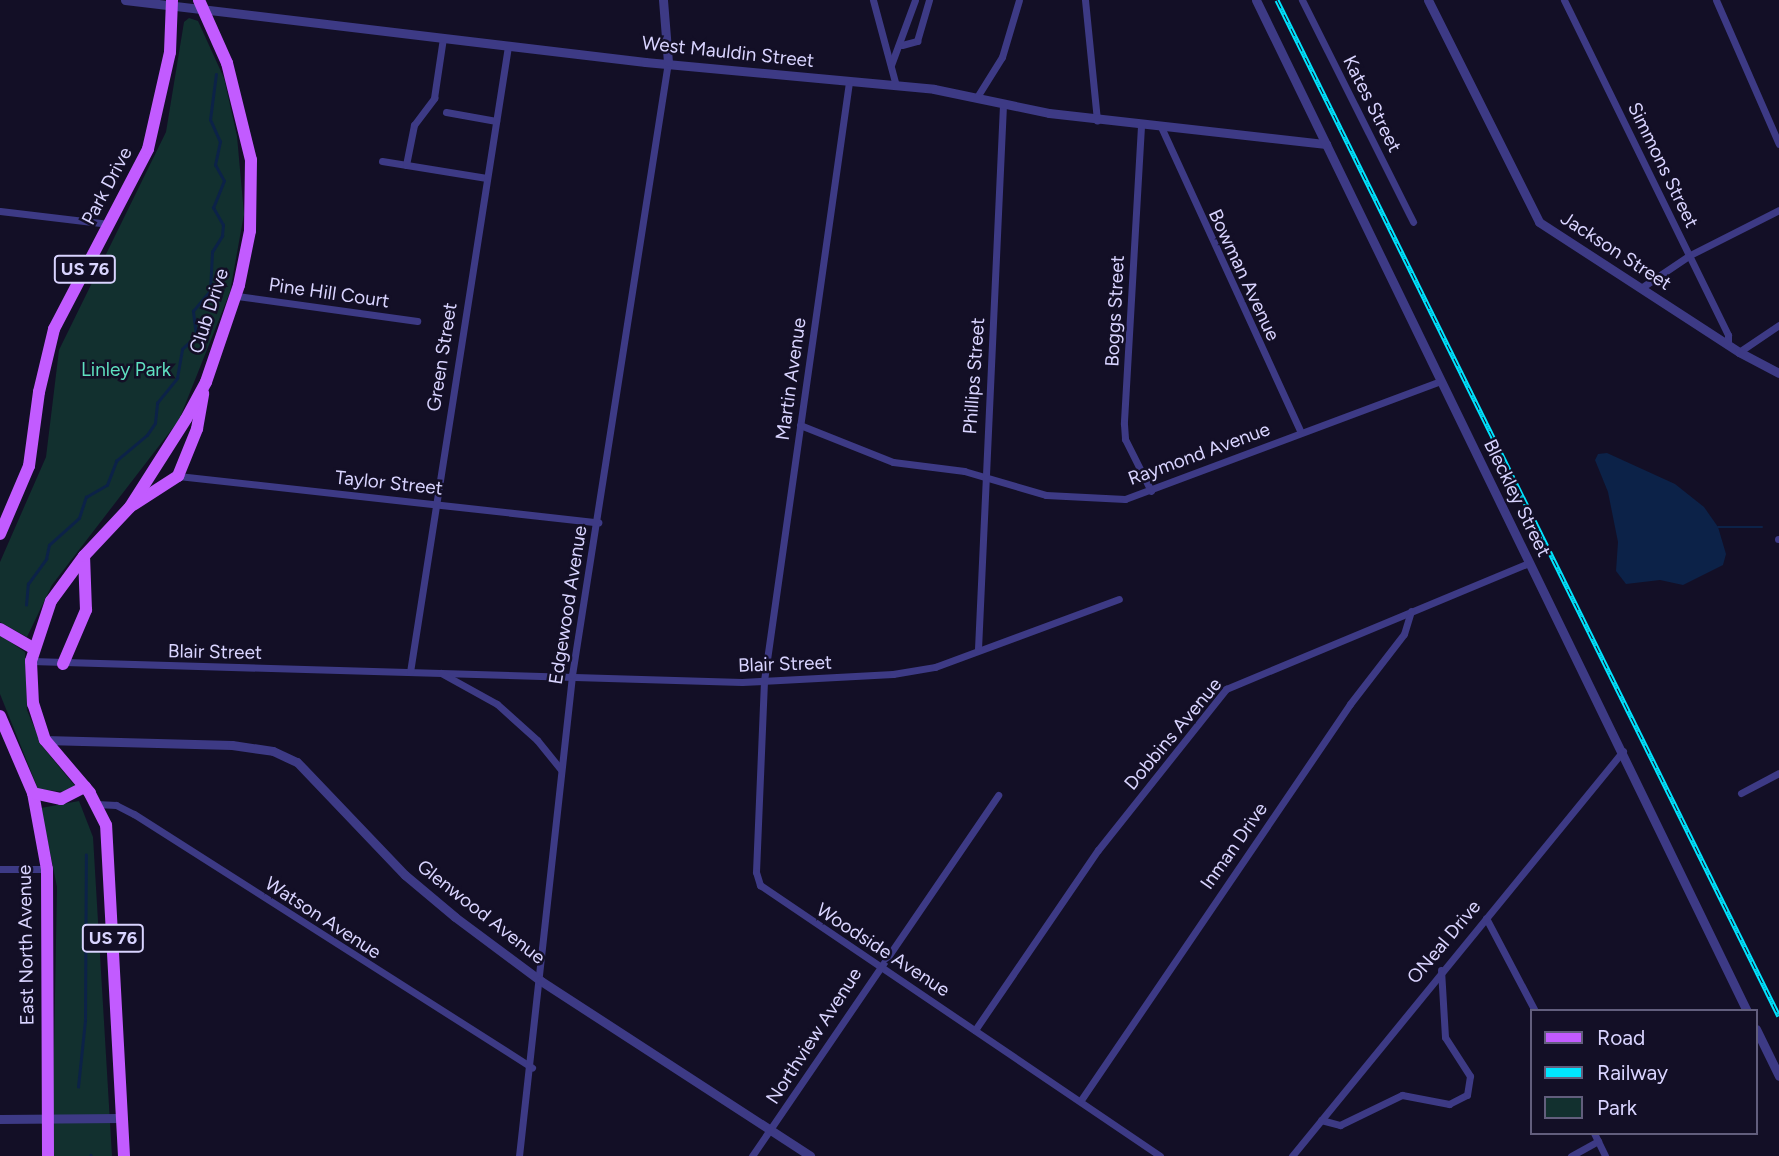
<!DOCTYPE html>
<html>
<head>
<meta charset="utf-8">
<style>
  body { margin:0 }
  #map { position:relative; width:1779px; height:1156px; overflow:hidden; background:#130f26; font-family:Figtree,sans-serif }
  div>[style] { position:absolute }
  .green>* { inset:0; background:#12302f }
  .water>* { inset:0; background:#0c2248 }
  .stream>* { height:2.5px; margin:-1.25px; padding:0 1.25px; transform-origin:1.25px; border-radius:1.25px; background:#0c2248 }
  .minor>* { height:7px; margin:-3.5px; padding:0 3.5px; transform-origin:3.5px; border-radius:3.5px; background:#3d3a85 }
  .tertiary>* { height:9px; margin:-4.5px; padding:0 4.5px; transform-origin:4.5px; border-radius:4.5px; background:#3d3a85 }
  .primary>* { height:12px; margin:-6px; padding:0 6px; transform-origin:6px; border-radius:6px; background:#c25bff }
  .rail>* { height:5px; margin-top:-2.5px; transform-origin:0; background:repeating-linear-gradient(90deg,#130f26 0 8px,#00e5ff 0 16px); box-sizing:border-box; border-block:2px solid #00e5ff }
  span { translate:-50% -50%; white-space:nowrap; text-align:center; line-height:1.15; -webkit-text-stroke:5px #130f26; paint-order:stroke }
  .shield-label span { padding:2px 5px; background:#130f26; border:2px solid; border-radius:5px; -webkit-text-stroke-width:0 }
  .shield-label { font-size:18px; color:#d9d4ff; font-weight:700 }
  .street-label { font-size:19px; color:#d9d4ff }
  .park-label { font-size:19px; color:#5fe0c0 }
  .legend { position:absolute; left:1530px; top:1009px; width:228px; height:126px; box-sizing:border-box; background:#130f26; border:2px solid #625e7d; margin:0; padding:9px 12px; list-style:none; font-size:21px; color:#d9d4ff }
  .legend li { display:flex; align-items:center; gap:14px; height:35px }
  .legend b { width:35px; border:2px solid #625e7d }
</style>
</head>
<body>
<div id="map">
  <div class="green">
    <div style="clip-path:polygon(189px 18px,198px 21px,224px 78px,237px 136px,244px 214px,230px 292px,179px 420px,52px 585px,27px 637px,0 622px,0 562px,46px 457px,59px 350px,166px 132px,184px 22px)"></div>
    <div style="clip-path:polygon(0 635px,25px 652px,27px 710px,42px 746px,75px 786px,65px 792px,38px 789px,0 694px)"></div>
    <div style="clip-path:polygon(79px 801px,93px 837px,112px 1156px,52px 1156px,57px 887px,41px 808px)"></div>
  </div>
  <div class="water">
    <div style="clip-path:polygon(1607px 453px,1675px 484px,1704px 507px,1718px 527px,1726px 554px,1723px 565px,1683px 585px,1660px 580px,1626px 584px,1616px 571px,1618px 542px,1608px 492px,1595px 460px,1598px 454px)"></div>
  </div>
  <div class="stream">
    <div style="left:1718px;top:527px;width:44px"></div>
    <div style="left:26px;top:605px;width:21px;rotate:-85deg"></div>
    <div style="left:28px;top:584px;width:31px;rotate:-54deg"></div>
    <div style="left:46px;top:559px;width:14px;rotate:-78deg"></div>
    <div style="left:49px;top:545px;width:40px;rotate:-42deg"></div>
    <div style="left:79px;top:518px;width:22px;rotate:-72deg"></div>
    <div style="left:86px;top:497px;width:24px;rotate:-30deg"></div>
    <div style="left:107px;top:485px;width:26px;rotate:-69deg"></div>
    <div style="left:116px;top:461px;width:40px;rotate:-40deg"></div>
    <div style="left:147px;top:435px;width:14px;rotate:-56deg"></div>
    <div style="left:155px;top:423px;width:20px;rotate:-84deg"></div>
    <div style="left:157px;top:403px;width:32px;rotate:-51deg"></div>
    <div style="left:177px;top:378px;width:29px;rotate:-80deg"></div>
    <div style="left:182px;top:349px;width:19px;rotate:-43deg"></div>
    <div style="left:196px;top:336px;width:25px;rotate:-97deg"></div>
    <div style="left:193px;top:311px;width:26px;rotate:-50deg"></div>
    <div style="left:210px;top:291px;width:39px;rotate:-87deg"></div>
    <div style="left:212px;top:252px;width:19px;rotate:-58deg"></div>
    <div style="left:222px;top:236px;width:11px;rotate:-85deg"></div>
    <div style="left:223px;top:225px;width:20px;rotate:-120deg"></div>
    <div style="left:213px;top:208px;width:29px;rotate:-68deg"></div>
    <div style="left:224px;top:181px;width:18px;rotate:-119deg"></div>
    <div style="left:215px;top:165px;width:24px;rotate:-78deg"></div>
    <div style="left:220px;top:142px;width:24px;rotate:-114deg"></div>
    <div style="left:210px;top:120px;width:46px;rotate:-82.6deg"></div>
    <div style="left:78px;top:1087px;width:67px;rotate:-84deg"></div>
    <div style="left:85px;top:1020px;width:165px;rotate:-89.7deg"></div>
    <div style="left:91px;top:1155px;width:1px;rotate:90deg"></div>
  </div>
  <div class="minor">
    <div style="left:873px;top:0;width:89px;rotate:75deg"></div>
    <div style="left:1085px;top:0;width:121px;rotate:84.3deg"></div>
    <div style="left:1302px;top:0;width:248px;rotate:63.4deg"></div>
    <div style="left:1564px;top:0;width:373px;rotate:63.9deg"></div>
    <div style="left:1728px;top:335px;width:10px;rotate:90deg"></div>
    <div style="left:1716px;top:0;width:157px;rotate:66.4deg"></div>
    <div style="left:902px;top:45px;width:16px;rotate:-15deg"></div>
    <div style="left:917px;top:41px;width:43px;rotate:-73.7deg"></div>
    <div style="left:891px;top:65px;width:69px;rotate:-69.7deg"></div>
    <div style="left:849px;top:82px;width:605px;rotate:98.08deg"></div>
    <div style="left:764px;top:681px;width:191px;rotate:92.4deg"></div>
    <div style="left:756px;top:872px;width:14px;rotate:73deg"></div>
    <div style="left:760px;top:885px;width:483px;rotate:34.1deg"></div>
    <div style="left:977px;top:97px;width:47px;rotate:-58deg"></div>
    <div style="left:1002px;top:57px;width:59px;rotate:-73.4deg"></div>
    <div style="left:446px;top:112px;width:51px;rotate:10.2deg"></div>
    <div style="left:1141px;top:126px;width:298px;rotate:93.3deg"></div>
    <div style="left:1124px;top:424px;width:15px;rotate:86deg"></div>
    <div style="left:1125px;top:439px;width:58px;rotate:63.4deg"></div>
    <div style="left:1162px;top:129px;width:334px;rotate:65.4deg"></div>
    <div style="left:382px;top:161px;width:106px;rotate:9.2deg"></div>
    <div style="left:406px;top:165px;width:41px;rotate:-78.7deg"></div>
    <div style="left:414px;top:125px;width:34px;rotate:-53deg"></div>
    <div style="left:434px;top:98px;width:61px;rotate:-81.5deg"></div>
    <div style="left:0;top:211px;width:110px;rotate:6.8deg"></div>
    <div style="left:1641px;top:288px;width:59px;rotate:-34deg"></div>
    <div style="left:1690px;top:255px;width:100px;rotate:-26.8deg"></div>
    <div style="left:237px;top:296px;width:182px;rotate:7.9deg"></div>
    <div style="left:1739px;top:352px;width:48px;rotate:-34deg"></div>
    <div style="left:800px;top:425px;width:100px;rotate:21.7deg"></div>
    <div style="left:893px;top:462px;width:72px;rotate:7.2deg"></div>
    <div style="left:964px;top:471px;width:85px;rotate:16.3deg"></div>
    <div style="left:1046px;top:495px;width:79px;rotate:2.9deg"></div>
    <div style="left:1125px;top:499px;width:337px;rotate:-20.5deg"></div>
    <div style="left:178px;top:476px;width:423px;rotate:6.3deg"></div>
    <div style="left:1778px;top:539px;width:1px"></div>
    <div style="left:978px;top:649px;width:545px;rotate:-87.37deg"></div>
    <div style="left:31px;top:661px;width:711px;rotate:1.69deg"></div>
    <div style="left:742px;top:682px;width:151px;rotate:-3deg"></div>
    <div style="left:893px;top:674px;width:43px;rotate:-9.5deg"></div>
    <div style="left:935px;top:667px;width:196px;rotate:-20.3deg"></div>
    <div style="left:410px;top:672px;width:634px;rotate:-81.1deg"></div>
    <div style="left:441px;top:673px;width:64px;rotate:29deg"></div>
    <div style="left:497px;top:704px;width:54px;rotate:42deg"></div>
    <div style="left:537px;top:740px;width:38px;rotate:51deg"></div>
    <div style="left:1741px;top:793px;width:43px;rotate:-27.8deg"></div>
    <div style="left:96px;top:804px;width:20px;rotate:3deg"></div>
    <div style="left:116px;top:805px;width:20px;rotate:27deg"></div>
    <div style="left:134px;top:814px;width:472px;rotate:32.5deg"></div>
    <div style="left:0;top:869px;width:47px"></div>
    <div style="left:1486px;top:918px;width:105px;rotate:62.2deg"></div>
    <div style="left:975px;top:1030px;width:218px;rotate:-55.7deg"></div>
    <div style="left:1098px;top:850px;width:206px;rotate:-51.5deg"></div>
    <div style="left:1226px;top:689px;width:328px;rotate:-22.6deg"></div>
    <div style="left:1081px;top:1100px;width:479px;rotate:-55.8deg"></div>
    <div style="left:1350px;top:704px;width:88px;rotate:-52.4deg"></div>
    <div style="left:1404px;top:634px;width:24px;rotate:-73deg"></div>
    <div style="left:1321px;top:1120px;width:20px;rotate:15deg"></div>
    <div style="left:1340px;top:1125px;width:69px;rotate:-25.8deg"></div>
    <div style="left:1402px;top:1095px;width:48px;rotate:10.8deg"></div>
    <div style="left:1449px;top:1104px;width:20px;rotate:-27deg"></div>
    <div style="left:1467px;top:1095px;width:19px;rotate:-81deg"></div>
    <div style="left:1470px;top:1076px;width:46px;rotate:-122.7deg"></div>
    <div style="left:1445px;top:1037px;width:67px;rotate:-93.4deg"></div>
    <div style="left:1594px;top:1133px;width:25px;rotate:64deg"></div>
    <div style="left:519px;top:1156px;width:484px;rotate:-83.7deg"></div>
    <div style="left:572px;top:675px;width:620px;rotate:-81.1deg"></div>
    <div style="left:752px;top:1156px;width:437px;rotate:-55.7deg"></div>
    <div style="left:1292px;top:1156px;width:523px;rotate:-50.74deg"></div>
    <div style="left:1571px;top:1156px;width:31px;rotate:-29deg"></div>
  </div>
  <div class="tertiary">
    <div style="left:125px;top:0;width:524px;rotate:6.8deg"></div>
    <div style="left:645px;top:62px;width:290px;rotate:5.3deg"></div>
    <div style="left:934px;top:89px;width:117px;rotate:11.8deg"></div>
    <div style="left:1049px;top:113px;width:279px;rotate:6.4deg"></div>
    <div style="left:663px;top:0;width:62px;rotate:85.4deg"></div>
    <div style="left:1256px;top:0;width:1124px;rotate:64.1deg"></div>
    <div style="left:1428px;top:0;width:248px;rotate:63.4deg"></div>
    <div style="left:1539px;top:222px;width:239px;rotate:33deg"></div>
    <div style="left:1739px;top:352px;width:45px;rotate:27.7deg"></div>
    <div style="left:45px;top:740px;width:187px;rotate:1.5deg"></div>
    <div style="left:232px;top:745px;width:41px;rotate:8.3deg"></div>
    <div style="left:273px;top:751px;width:26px;rotate:25deg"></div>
    <div style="left:297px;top:762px;width:156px;rotate:46.3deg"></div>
    <div style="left:405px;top:875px;width:65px;rotate:40deg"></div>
    <div style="left:455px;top:917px;width:107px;rotate:36.7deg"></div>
    <div style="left:541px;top:981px;width:321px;rotate:33deg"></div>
    <div style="left:1756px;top:1029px;width:52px;rotate:63.9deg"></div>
    <div style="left:0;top:1119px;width:121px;rotate:-0.5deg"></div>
  </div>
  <div class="primary">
    <div style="left:133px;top:505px;width:54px;rotate:-32.8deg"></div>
    <div style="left:178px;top:476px;width:51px;rotate:-68deg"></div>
    <div style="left:197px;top:429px;width:36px;rotate:-80deg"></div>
    <div style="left:0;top:534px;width:74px;rotate:-66.9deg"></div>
    <div style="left:29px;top:466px;width:75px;rotate:-82.3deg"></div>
    <div style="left:39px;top:392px;width:65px;rotate:-76.6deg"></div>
    <div style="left:54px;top:329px;width:203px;rotate:-62.4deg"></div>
    <div style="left:148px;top:149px;width:99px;rotate:-77.2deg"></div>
    <div style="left:170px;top:52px;width:52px;rotate:-87.8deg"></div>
    <div style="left:0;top:629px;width:38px;rotate:30deg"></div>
    <div style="left:63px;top:664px;width:59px;rotate:-66.9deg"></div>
    <div style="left:86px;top:610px;width:54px;rotate:-92.1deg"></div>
    <div style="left:0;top:716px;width:84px;rotate:66.8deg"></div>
    <div style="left:33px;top:793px;width:77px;rotate:79.6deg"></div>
    <div style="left:47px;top:869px;width:287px;rotate:89.8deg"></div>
    <div style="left:33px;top:793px;width:29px;rotate:12deg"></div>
    <div style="left:61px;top:799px;width:27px;rotate:-27deg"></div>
    <div style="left:124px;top:1156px;width:331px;rotate:-93.1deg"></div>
    <div style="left:106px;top:825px;width:36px;rotate:-117deg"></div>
    <div style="left:90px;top:793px;width:70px;rotate:-130.3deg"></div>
    <div style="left:45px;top:740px;width:38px;rotate:-108deg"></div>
    <div style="left:33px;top:704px;width:43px;rotate:-92.7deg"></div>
    <div style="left:31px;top:661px;width:63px;rotate:-71.6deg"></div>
    <div style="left:51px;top:601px;width:56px;rotate:-53.7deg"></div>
    <div style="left:84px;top:556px;width:67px;rotate:-46.8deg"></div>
    <div style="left:130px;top:507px;width:104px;rotate:-57.5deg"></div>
    <div style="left:186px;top:419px;width:42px;rotate:-61.6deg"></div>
    <div style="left:206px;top:382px;width:102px;rotate:-71.2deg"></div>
    <div style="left:239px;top:285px;width:55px;rotate:-78.5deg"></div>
    <div style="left:250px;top:231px;width:71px;rotate:-89.2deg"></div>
    <div style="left:251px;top:160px;width:100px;rotate:-103.9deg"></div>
    <div style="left:227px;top:63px;width:69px;rotate:-114deg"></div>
  </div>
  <div class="rail">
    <div style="left:1277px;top:0;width:1133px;rotate:63.71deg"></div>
  </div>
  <div class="shield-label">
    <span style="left:85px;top:269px">US 76</span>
    <span style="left:113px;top:938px">US 76</span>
  </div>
  <div class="street-label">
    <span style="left:728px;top:52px;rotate:6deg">West Mauldin Street</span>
    <span style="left:1372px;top:104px;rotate:63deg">Kates Street</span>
    <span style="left:1663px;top:165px;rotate:64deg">Simmons Street</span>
    <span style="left:107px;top:186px;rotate:-62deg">Park Drive</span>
    <span style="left:1616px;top:251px;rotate:33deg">Jackson Street</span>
    <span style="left:1244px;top:275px;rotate:65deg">Bowman Avenue</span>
    <span style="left:329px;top:293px;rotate:8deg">Pine Hill Court</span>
    <span style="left:209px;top:311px;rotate:-72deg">Club Drive</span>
    <span style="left:1115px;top:311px;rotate:-87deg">Boggs Street</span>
    <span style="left:442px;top:357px;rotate:-81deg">Green Street</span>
    <span style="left:974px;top:376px;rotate:-86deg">Phillips Street</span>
    <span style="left:791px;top:379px;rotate:-82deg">Martin Avenue</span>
    <span style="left:1199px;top:454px;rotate:-20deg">Raymond Avenue</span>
    <span style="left:389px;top:483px;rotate:6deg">Taylor Street</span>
    <span style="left:1517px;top:498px;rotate:64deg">Bleckley Street</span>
    <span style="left:568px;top:605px;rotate:-81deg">Edgewood Avenue</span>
    <span style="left:215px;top:652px;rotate:1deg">Blair Street</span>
    <span style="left:785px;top:664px;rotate:-2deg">Blair Street</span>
    <span style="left:1173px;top:734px;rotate:-50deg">Dobbins Avenue</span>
    <span style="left:1234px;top:846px;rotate:-55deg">Inman Drive</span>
    <span style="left:481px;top:912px;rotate:38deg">Glenwood Avenue</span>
    <span style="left:323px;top:918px;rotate:33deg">Watson Avenue</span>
    <span style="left:1444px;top:942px;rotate:-50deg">ONeal Drive</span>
    <span style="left:26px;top:945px;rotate:-91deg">East North Avenue</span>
    <span style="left:883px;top:950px;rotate:33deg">Woodside Avenue</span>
    <span style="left:814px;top:1036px;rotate:-57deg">Northview Avenue</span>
  </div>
  <div class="park-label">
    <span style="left:126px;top:370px">Linley Park</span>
  </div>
  <ul class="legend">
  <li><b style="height:9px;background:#c25bff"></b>Road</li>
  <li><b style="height:9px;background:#00e5ff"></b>Railway</li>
  <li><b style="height:19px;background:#12302f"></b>Park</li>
  </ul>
</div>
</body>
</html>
